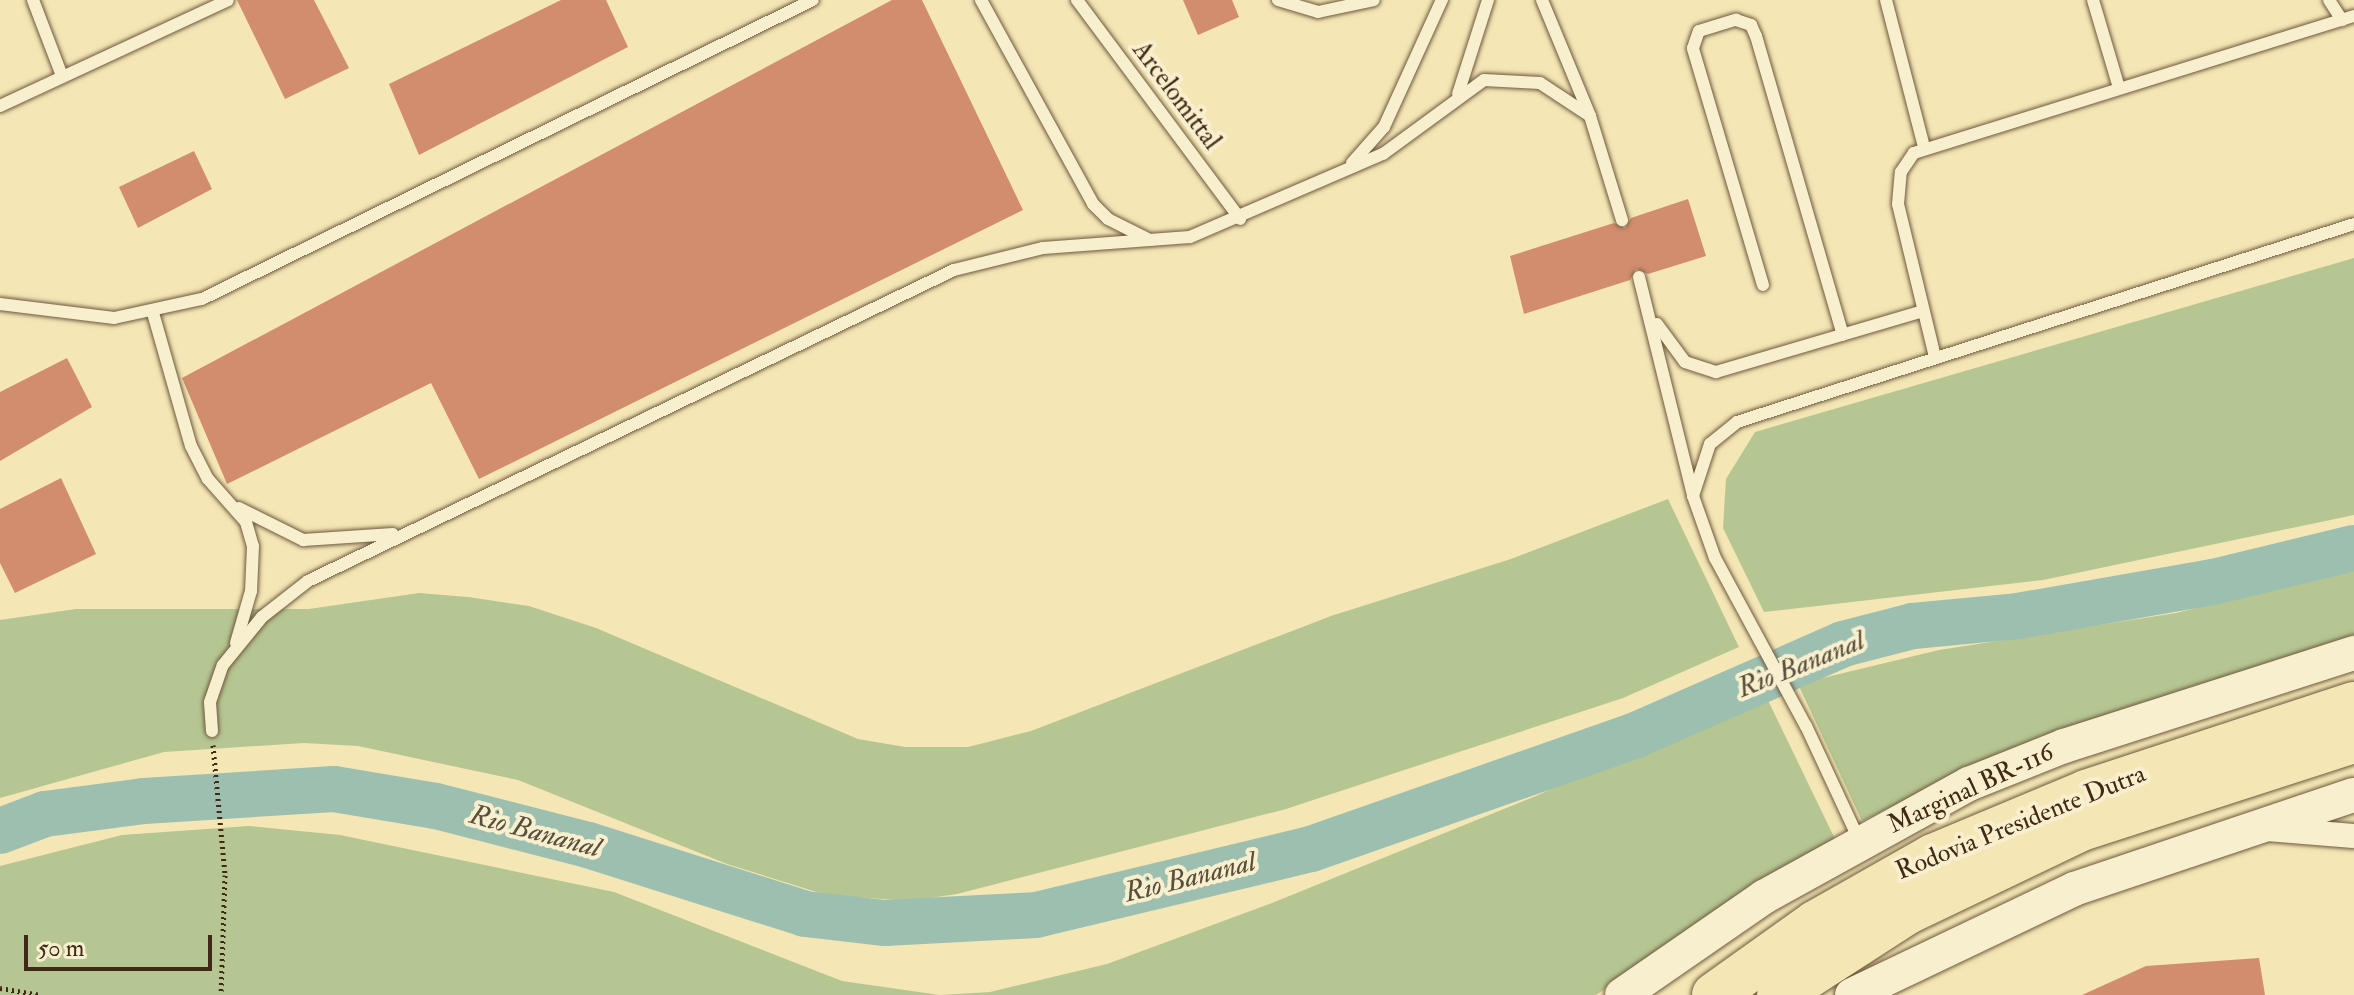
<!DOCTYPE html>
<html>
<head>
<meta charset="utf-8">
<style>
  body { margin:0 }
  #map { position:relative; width:2354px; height:995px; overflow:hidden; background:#f4e6b5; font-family:"IM FELL Double Pica",serif }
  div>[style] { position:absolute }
  .green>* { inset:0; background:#b5c692 }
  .river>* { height:46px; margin:-23px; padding:0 23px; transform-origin:23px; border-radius:23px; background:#9cbfb0 }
  .building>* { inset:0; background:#d18d6d }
  .path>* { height:5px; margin-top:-2.5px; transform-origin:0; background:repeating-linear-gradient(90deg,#412a15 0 2px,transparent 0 6px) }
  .roads { filter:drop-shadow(0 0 2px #6e593d) drop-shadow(0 0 2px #6e593d) }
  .service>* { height:12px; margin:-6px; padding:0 6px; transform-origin:6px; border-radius:6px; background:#f8efcf }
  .minor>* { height:24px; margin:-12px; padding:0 12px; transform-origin:12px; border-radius:12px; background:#f8efcf }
  .secondary>* { height:34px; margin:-17px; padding:0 17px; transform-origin:17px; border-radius:17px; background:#f8efcf }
  .motorway>* { height:44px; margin:-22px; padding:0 22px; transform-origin:22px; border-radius:22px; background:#f4e6b5 }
  span { translate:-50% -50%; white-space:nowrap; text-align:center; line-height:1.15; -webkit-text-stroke:8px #f8efcf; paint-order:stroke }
  .street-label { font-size:26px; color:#412a15 }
  .water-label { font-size:28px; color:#584f3c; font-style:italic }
  .scale { position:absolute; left:24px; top:935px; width:188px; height:36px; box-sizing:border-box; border:4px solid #412a15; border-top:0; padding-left:10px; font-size:24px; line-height:28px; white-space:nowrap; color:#412a15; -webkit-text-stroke:6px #f8efcf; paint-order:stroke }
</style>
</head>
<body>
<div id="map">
  <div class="green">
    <div style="clip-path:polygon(2354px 258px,2354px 515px,2043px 580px,1764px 612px,1723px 528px,1726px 479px,1755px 432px)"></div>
    <div style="clip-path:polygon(1668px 499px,1739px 647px,1623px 698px,1286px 809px,957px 894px,910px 901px,826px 895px,727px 864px,518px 780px,358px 746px,304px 743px,164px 752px,0 798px,0 620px,76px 609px,309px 609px,419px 593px,468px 597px,529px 606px,596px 628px,858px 739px,905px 747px,968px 747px,1031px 731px,1331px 616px,1511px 559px)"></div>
    <div style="clip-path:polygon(2354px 568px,2354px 644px,1922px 792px,1862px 821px,1798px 684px,1939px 650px,2176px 613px)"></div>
    <div style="clip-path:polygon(1764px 692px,1835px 839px,1596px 995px,0 995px,0 866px,122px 835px,249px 826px,340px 835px,614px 892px,842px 981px,940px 995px,990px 992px,1107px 964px,1272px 903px,1536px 796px)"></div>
  </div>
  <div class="river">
    <div style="left:0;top:831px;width:48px;rotate:-20.7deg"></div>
    <div style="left:45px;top:814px;width:100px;rotate:-7.5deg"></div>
    <div style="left:144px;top:801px;width:190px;rotate:-3.6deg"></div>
    <div style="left:334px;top:789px;width:103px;rotate:9.5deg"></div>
    <div style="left:436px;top:806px;width:157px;rotate:14.4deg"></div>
    <div style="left:588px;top:845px;width:228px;rotate:17.6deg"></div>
    <div style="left:805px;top:914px;width:81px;rotate:6.4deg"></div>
    <div style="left:885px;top:923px;width:151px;rotate:-3deg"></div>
    <div style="left:1036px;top:915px;width:283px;rotate:-13.5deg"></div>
    <div style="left:1311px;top:849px;width:344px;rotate:-19.3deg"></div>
    <div style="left:1636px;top:735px;width:226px;rotate:-23.7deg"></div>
    <div style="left:1843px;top:644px;width:72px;rotate:-14.4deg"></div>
    <div style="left:1913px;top:626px;width:105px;rotate:-5.4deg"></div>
    <div style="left:2018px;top:616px;width:198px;rotate:-9.9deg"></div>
    <div style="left:2213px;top:582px;width:145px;rotate:-13.6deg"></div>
  </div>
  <div class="building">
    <div style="clip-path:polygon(237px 0,314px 0,349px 68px,285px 99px)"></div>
    <div style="clip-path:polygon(561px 0,606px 0,628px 47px,419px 155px,389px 84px)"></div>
    <div style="clip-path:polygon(892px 0,922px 0,1023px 210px,479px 479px,431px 383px,227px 484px,182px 378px)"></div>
    <div style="clip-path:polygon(1183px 0,1232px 0,1239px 17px,1198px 35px)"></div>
    <div style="clip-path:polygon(194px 151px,212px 189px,138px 228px,119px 187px)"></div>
    <div style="clip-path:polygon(1688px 199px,1706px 256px,1648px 274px,1636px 269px,1630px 280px,1524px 314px,1510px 256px,1614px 223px,1625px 228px,1631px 218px)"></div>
    <div style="clip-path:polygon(67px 358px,92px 407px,0 461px,0 392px)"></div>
    <div style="clip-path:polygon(61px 478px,96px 554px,15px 593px,0 563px,0 509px)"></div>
    <div style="clip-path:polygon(2259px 958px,2265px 995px,2082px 995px,2146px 966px)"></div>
  </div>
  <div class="path">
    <div style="left:213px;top:745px;width:131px;rotate:84.7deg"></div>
    <div style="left:225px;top:875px;width:120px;rotate:91.9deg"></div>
    <div style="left:0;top:988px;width:41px;rotate:9.9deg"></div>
  </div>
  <div class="roads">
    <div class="service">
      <div style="left:33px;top:0;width:81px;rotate:69.1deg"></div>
      <div style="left:981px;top:0;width:233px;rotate:61.2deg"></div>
      <div style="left:1093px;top:204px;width:21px;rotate:45deg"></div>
      <div style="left:1108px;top:219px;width:47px;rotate:26.6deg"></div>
      <div style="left:1077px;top:0;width:273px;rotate:53.3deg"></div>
      <div style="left:1278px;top:0;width:42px;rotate:16.7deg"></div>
      <div style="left:1318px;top:12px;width:57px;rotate:-12.1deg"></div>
      <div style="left:1542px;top:0;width:126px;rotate:67.5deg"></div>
      <div style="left:1590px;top:116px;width:109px;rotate:72.9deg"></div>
      <div style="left:1886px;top:0;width:152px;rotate:75.5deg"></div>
      <div style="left:2093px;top:0;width:92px;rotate:73.5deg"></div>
      <div style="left:2329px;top:0;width:24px;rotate:57deg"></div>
      <div style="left:1458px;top:94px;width:99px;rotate:-72.3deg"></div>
      <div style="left:0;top:106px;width:251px;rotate:-24.9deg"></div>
      <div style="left:1352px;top:163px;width:48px;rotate:-48.4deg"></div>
      <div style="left:1384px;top:127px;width:140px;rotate:-65.5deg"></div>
      <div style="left:1639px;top:277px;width:226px;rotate:76.1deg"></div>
      <div style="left:1693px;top:496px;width:66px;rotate:70.5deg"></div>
      <div style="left:1715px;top:558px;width:191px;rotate:61.6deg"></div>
      <div style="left:1806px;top:726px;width:128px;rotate:65deg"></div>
      <div style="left:1763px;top:285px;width:247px;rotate:-106.5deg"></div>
      <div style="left:1693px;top:48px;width:18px;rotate:-71deg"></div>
      <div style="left:1699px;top:31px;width:39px;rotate:-17deg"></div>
      <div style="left:1736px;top:20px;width:16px;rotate:18deg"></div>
      <div style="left:1751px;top:25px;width:12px;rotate:66deg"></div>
      <div style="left:1756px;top:36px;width:311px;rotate:73.8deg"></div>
      <div style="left:0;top:304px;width:115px;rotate:7deg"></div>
      <div style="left:114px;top:318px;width:90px;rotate:-12.2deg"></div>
      <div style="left:202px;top:299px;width:680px;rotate:-26.08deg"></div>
      <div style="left:153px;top:313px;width:138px;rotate:74.1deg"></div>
      <div style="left:191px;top:446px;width:37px;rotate:63deg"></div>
      <div style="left:208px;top:479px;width:57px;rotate:48.5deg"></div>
      <div style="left:246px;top:522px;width:25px;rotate:74deg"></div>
      <div style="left:253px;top:546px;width:45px;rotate:92.5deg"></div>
      <div style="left:251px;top:591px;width:54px;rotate:106.1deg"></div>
      <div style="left:1657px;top:324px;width:47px;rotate:53.6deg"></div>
      <div style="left:1685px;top:362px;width:33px;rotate:18deg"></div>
      <div style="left:1716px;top:372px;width:216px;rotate:-16.4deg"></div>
      <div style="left:1935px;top:357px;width:157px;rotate:-103.6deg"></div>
      <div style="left:1898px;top:204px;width:32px;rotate:-85deg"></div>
      <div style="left:1901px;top:172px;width:23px;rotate:-56deg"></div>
      <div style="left:1914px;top:153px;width:461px;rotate:-17.3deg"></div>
      <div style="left:1693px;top:496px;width:55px;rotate:-71.9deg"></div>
      <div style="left:1710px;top:444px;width:35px;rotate:-39deg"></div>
      <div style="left:1737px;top:422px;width:648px;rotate:-17.79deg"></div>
      <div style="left:239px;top:508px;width:72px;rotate:26.6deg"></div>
      <div style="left:303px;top:540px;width:90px;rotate:-3.8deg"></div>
      <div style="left:212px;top:731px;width:29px;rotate:-94deg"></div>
      <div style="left:210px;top:702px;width:39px;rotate:-71deg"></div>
      <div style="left:223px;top:665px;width:62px;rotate:-50.9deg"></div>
      <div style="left:262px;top:617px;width:58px;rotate:-38deg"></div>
      <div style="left:308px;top:581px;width:717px;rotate:-25.71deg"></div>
      <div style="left:954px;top:270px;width:92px;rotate:-13.9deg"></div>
      <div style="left:1043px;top:248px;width:147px;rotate:-4.3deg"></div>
      <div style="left:1190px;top:237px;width:210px;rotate:-23.3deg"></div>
      <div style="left:1383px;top:154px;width:125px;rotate:-36.2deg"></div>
      <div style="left:1484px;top:80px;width:56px;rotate:3.1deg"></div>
      <div style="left:1540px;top:83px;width:60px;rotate:33.4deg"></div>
    </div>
    <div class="minor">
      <div style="left:2267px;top:829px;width:87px;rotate:4.6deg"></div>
    </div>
    <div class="secondary">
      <div style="left:1622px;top:995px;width:173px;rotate:-34.6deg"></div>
      <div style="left:1764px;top:897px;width:234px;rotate:-28.9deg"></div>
      <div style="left:1969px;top:784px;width:102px;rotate:-21.8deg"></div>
      <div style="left:2064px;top:746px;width:305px;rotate:-17.8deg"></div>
      <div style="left:1852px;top:995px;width:246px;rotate:-25.5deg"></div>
      <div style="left:2074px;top:889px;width:295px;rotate:-18.6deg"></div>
    </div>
    <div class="motorway">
      <div style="left:1714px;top:995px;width:124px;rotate:-35.5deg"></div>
      <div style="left:1815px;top:923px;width:136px;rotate:-29.6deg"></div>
      <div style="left:1933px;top:856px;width:166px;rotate:-22.7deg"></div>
      <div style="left:2086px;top:792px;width:282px;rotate:-18.2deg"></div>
      <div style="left:1779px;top:995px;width:151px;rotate:-32.8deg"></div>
      <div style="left:1906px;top:913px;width:194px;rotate:-25.6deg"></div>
      <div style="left:2081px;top:829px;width:287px;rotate:-17.9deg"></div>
    </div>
  </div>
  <div class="street-label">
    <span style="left:1176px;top:96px;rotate:53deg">Arcelomittal</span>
    <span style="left:1971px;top:789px;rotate:-25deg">Marginal BR-116</span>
    <span style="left:2021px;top:823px;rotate:-22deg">Rodovia Presidente Dutra</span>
  </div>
  <div class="water-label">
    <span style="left:1801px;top:665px;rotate:-22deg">Rio Bananal</span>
    <span style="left:535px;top:832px;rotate:15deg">Rio Bananal</span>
    <span style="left:1190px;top:878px;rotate:-14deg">Rio Bananal</span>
  </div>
  <div class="scale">50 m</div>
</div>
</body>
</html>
